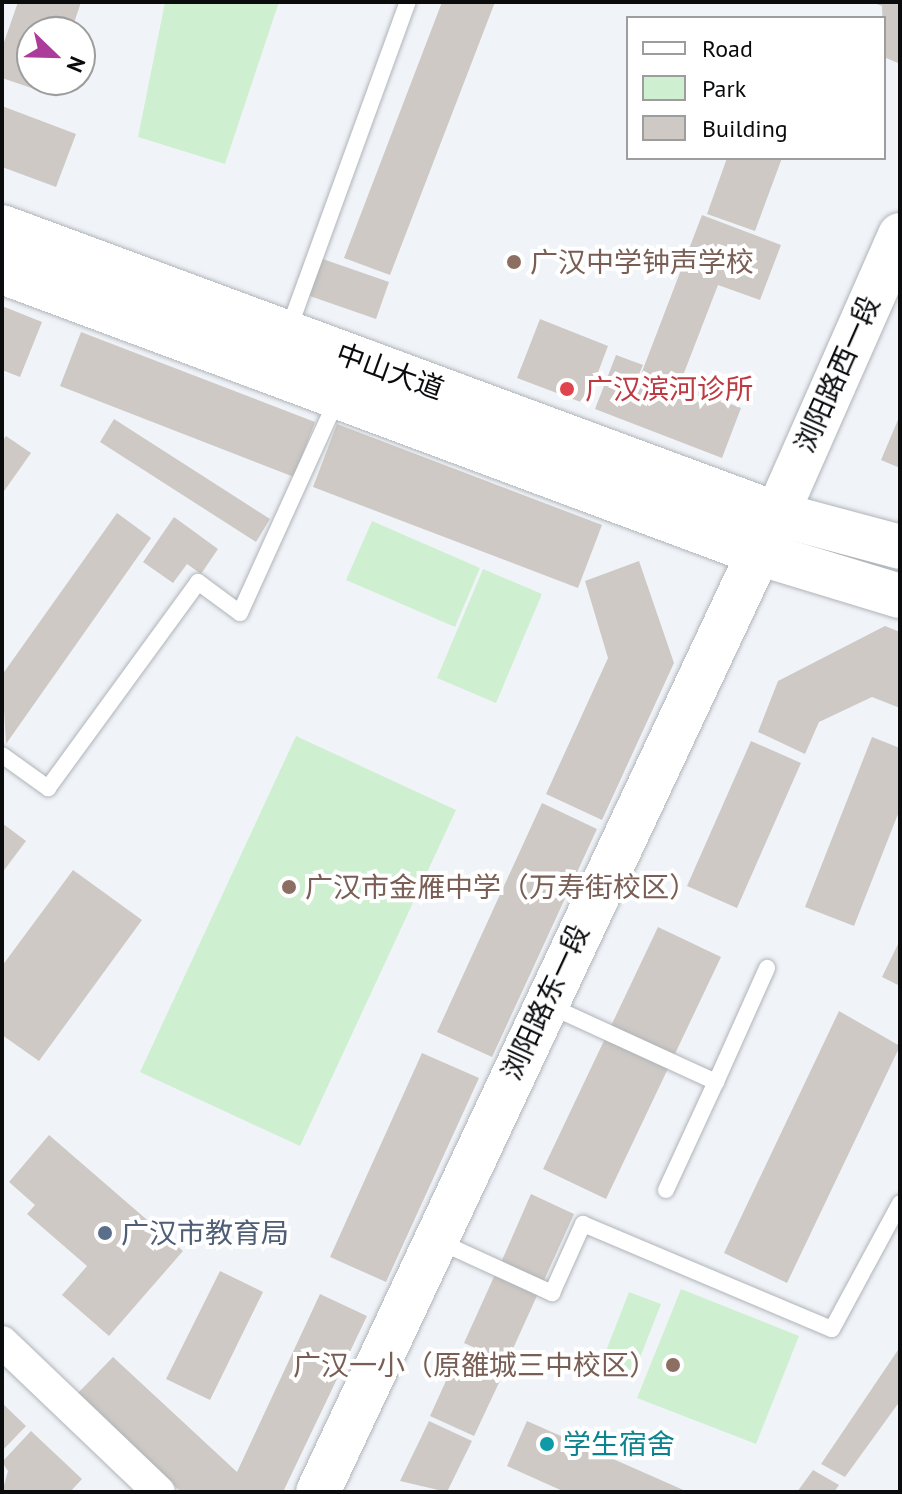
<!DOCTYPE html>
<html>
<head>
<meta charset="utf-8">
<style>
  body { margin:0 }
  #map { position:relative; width:902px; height:1494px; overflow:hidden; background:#f0f4f9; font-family:"PT Sans","Noto Sans SC",sans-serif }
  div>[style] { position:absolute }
  .green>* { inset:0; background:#cfefd1 }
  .building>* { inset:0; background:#cec9c5 }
  .roads { filter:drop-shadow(0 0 2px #b0b4b8) drop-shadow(0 0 2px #b0b4b8) }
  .lane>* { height:16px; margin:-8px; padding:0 8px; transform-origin:8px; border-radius:8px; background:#fff }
  .street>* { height:32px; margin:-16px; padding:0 16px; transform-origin:16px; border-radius:16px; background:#fff }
  .secondary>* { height:44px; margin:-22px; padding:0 22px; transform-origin:22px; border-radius:22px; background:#fff }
  .dots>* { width:22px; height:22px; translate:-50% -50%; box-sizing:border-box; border:4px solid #fff; border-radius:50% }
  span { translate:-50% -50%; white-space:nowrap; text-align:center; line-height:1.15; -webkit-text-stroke:8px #fff; paint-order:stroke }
  .education-label { font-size:28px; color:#785e54 }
  .left { translate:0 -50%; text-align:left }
  .right { translate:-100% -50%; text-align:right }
  .street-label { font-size:28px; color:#0a0b0d }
  .health-label { font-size:28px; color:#be3a42 }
  .service-label { font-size:28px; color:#4e5e75 }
  .culture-label { font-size:28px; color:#0d838f }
  .frame { position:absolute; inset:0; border:4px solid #0a0b0d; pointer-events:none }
  .legend { position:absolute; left:626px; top:16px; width:260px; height:144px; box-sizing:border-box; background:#fff; border:2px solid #9d9d9e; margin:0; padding:10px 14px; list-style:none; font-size:24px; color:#0a0b0d }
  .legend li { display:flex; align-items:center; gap:16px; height:40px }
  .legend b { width:40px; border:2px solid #9d9d9e }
  .north { position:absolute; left:16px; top:16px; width:80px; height:80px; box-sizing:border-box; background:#fff; border:2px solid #9d9d9e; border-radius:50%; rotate:113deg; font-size:22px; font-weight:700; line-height:32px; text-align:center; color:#0a0b0d }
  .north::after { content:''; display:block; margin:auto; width:28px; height:36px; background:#ab3c9a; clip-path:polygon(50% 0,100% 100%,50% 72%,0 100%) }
</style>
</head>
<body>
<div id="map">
  <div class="green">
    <div style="clip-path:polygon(165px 2px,279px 2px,225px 164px,138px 137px)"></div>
    <div style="clip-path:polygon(372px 521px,480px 568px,455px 627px,346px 580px)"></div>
    <div style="clip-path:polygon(483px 569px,542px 594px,496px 703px,437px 678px)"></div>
    <div style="clip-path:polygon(296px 736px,456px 810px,300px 1146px,140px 1072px)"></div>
    <div style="clip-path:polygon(681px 1289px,799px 1336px,756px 1444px,637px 1398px)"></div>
    <div style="clip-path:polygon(629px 1292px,661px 1304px,634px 1373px,602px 1361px)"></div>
  </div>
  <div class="building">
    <div style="clip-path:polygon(18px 2px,81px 2px,71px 32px,32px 32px,32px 80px,54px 80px,49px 94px,2px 78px,2px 48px)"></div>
    <div style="clip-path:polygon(442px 2px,495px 2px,390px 275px,344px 258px)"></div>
    <div style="clip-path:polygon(871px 2px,900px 2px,900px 64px,884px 57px,882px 6px)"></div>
    <div style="clip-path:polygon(2px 106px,76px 134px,56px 187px,2px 167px)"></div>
    <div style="clip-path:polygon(727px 158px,782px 158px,755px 231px,707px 214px)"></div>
    <div style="clip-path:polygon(702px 215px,781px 245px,760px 300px,718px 285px,677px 391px,640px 377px)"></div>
    <div style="clip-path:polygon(317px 257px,389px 282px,376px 319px,304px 294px)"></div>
    <div style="clip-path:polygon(2px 306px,42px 322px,20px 377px,2px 370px)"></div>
    <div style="clip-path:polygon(540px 319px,608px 346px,586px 404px,517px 378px)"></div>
    <div style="clip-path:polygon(81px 332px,315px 422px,294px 477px,60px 386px)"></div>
    <div style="clip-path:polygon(616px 355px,643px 365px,637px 379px,678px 395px,682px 385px,741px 408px,722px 458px,595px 409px)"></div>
    <div style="clip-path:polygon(900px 415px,900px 468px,881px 460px)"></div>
    <div style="clip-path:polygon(114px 419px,270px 519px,256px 542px,100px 442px)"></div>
    <div style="clip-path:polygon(337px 424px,602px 525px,578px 588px,313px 487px)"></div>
    <div style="clip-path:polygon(6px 436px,31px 453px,2px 494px,2px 442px)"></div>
    <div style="clip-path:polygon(117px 513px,151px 538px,6px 744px,2px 675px)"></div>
    <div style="clip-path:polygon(174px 517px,218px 549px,201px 574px,187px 564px,173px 583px,143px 562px)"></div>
    <div style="clip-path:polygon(639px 561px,674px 663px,602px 820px,546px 794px,608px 658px,585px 581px)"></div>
    <div style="clip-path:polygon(885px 626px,900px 632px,900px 708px,872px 697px,819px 722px,805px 754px,758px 732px,778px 681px)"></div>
    <div style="clip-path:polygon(872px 737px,900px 748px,900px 809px,854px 926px,805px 907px)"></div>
    <div style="clip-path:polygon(751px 741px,801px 763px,737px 908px,687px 886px)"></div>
    <div style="clip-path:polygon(542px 803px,597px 829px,492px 1057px,437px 1032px)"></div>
    <div style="clip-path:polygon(2px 823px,26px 841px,2px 873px)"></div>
    <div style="clip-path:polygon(73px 870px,142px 920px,39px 1061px,2px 1035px,2px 966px)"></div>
    <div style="clip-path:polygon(658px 927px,721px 957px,606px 1199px,543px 1169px)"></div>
    <div style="clip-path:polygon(900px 940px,900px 986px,882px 977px)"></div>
    <div style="clip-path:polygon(839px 1011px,900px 1046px,787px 1283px,724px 1253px)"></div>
    <div style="clip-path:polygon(422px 1053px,479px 1078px,386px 1282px,330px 1257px)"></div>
    <div style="clip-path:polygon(49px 1135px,183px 1251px,109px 1336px,62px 1295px,87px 1266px,27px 1214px,35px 1205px,9px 1182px)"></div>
    <div style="clip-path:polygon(531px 1194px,574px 1214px,541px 1287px,499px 1267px)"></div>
    <div style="clip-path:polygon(497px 1270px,540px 1289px,507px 1362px,464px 1343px)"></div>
    <div style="clip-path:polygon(220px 1271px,263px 1292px,210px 1400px,166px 1379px)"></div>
    <div style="clip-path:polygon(320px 1294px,367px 1316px,283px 1492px,181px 1492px,78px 1393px,113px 1357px,237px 1472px)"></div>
    <div style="clip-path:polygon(900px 1347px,900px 1401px,845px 1477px,821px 1464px)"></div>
    <div style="clip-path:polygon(460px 1350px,505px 1370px,474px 1436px,430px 1416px)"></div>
    <div style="clip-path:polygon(2px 1403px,26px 1426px,2px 1451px)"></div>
    <div style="clip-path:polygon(429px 1421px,472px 1441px,447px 1492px,400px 1481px)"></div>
    <div style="clip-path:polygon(527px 1421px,688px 1492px,565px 1492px,507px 1466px)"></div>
    <div style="clip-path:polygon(31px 1431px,82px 1479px,70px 1492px,2px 1492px,8px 1471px,2px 1462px)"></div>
    <div style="clip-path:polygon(813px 1470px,839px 1485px,834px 1492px,797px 1492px)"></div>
  </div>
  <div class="roads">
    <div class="lane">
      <div style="left:288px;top:331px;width:350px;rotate:-70deg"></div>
      <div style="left:2px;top:755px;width:57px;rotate:35.7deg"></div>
      <div style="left:48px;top:788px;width:255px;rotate:-53.9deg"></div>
      <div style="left:198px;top:582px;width:52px;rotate:36.4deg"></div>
      <div style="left:240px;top:613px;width:235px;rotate:-65.6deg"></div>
      <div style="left:550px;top:1006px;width:183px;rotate:24.6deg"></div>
      <div style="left:716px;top:1082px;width:125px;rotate:-65.9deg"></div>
      <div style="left:666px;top:1190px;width:119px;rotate:-65.2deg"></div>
      <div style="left:436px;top:1240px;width:128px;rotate:24.6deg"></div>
      <div style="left:552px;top:1293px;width:76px;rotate:-65.8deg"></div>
      <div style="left:583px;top:1224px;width:270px;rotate:22.9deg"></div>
      <div style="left:832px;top:1329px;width:143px;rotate:-61.6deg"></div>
    </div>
    <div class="street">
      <div style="left:2px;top:1342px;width:217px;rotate:43.7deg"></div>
    </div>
    <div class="secondary">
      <div style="left:2px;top:227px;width:826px;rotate:20.32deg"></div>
      <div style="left:777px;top:514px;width:127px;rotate:15deg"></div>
      <div style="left:2px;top:272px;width:803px;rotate:20.4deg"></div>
      <div style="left:755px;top:552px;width:152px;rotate:16.9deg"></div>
      <div style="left:318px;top:1492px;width:1080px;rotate:-64.86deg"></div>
      <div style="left:777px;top:514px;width:305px;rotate:-66.2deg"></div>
    </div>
  </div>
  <div class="dots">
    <div style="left:514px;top:262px;background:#8d6e63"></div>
    <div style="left:567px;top:389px;background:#e0444e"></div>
    <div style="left:289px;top:887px;background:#8d6e63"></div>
    <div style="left:105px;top:1233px;background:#5c6f8a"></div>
    <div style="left:673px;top:1365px;background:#8d6e63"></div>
    <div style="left:547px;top:1444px;background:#0f9aa8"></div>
  </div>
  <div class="education-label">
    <span class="left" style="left:530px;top:262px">广汉中学钟声学校</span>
    <span class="left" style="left:305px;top:887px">广汉市金雁中学（万寿街校区）</span>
    <span class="right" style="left:657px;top:1365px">广汉一小（原雒城三中校区）</span>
  </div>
  <div class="street-label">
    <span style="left:390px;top:371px;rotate:20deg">中山大道</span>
    <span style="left:837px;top:374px;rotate:-66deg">浏阳路西一段</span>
    <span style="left:545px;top:1002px;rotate:-65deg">浏阳路东一段</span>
  </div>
  <div class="health-label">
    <span class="left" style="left:585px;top:389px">广汉滨河诊所</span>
  </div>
  <div class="service-label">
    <span class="left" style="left:121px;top:1233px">广汉市教育局</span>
  </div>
  <div class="culture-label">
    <span class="left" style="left:563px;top:1444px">学生宿舍</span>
  </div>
  <div class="frame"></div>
  <ul class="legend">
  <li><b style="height:10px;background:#fff"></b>Road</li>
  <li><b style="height:22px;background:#cfefd1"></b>Park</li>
  <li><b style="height:22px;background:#cec9c5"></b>Building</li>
  </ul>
  <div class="north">N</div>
</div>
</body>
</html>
